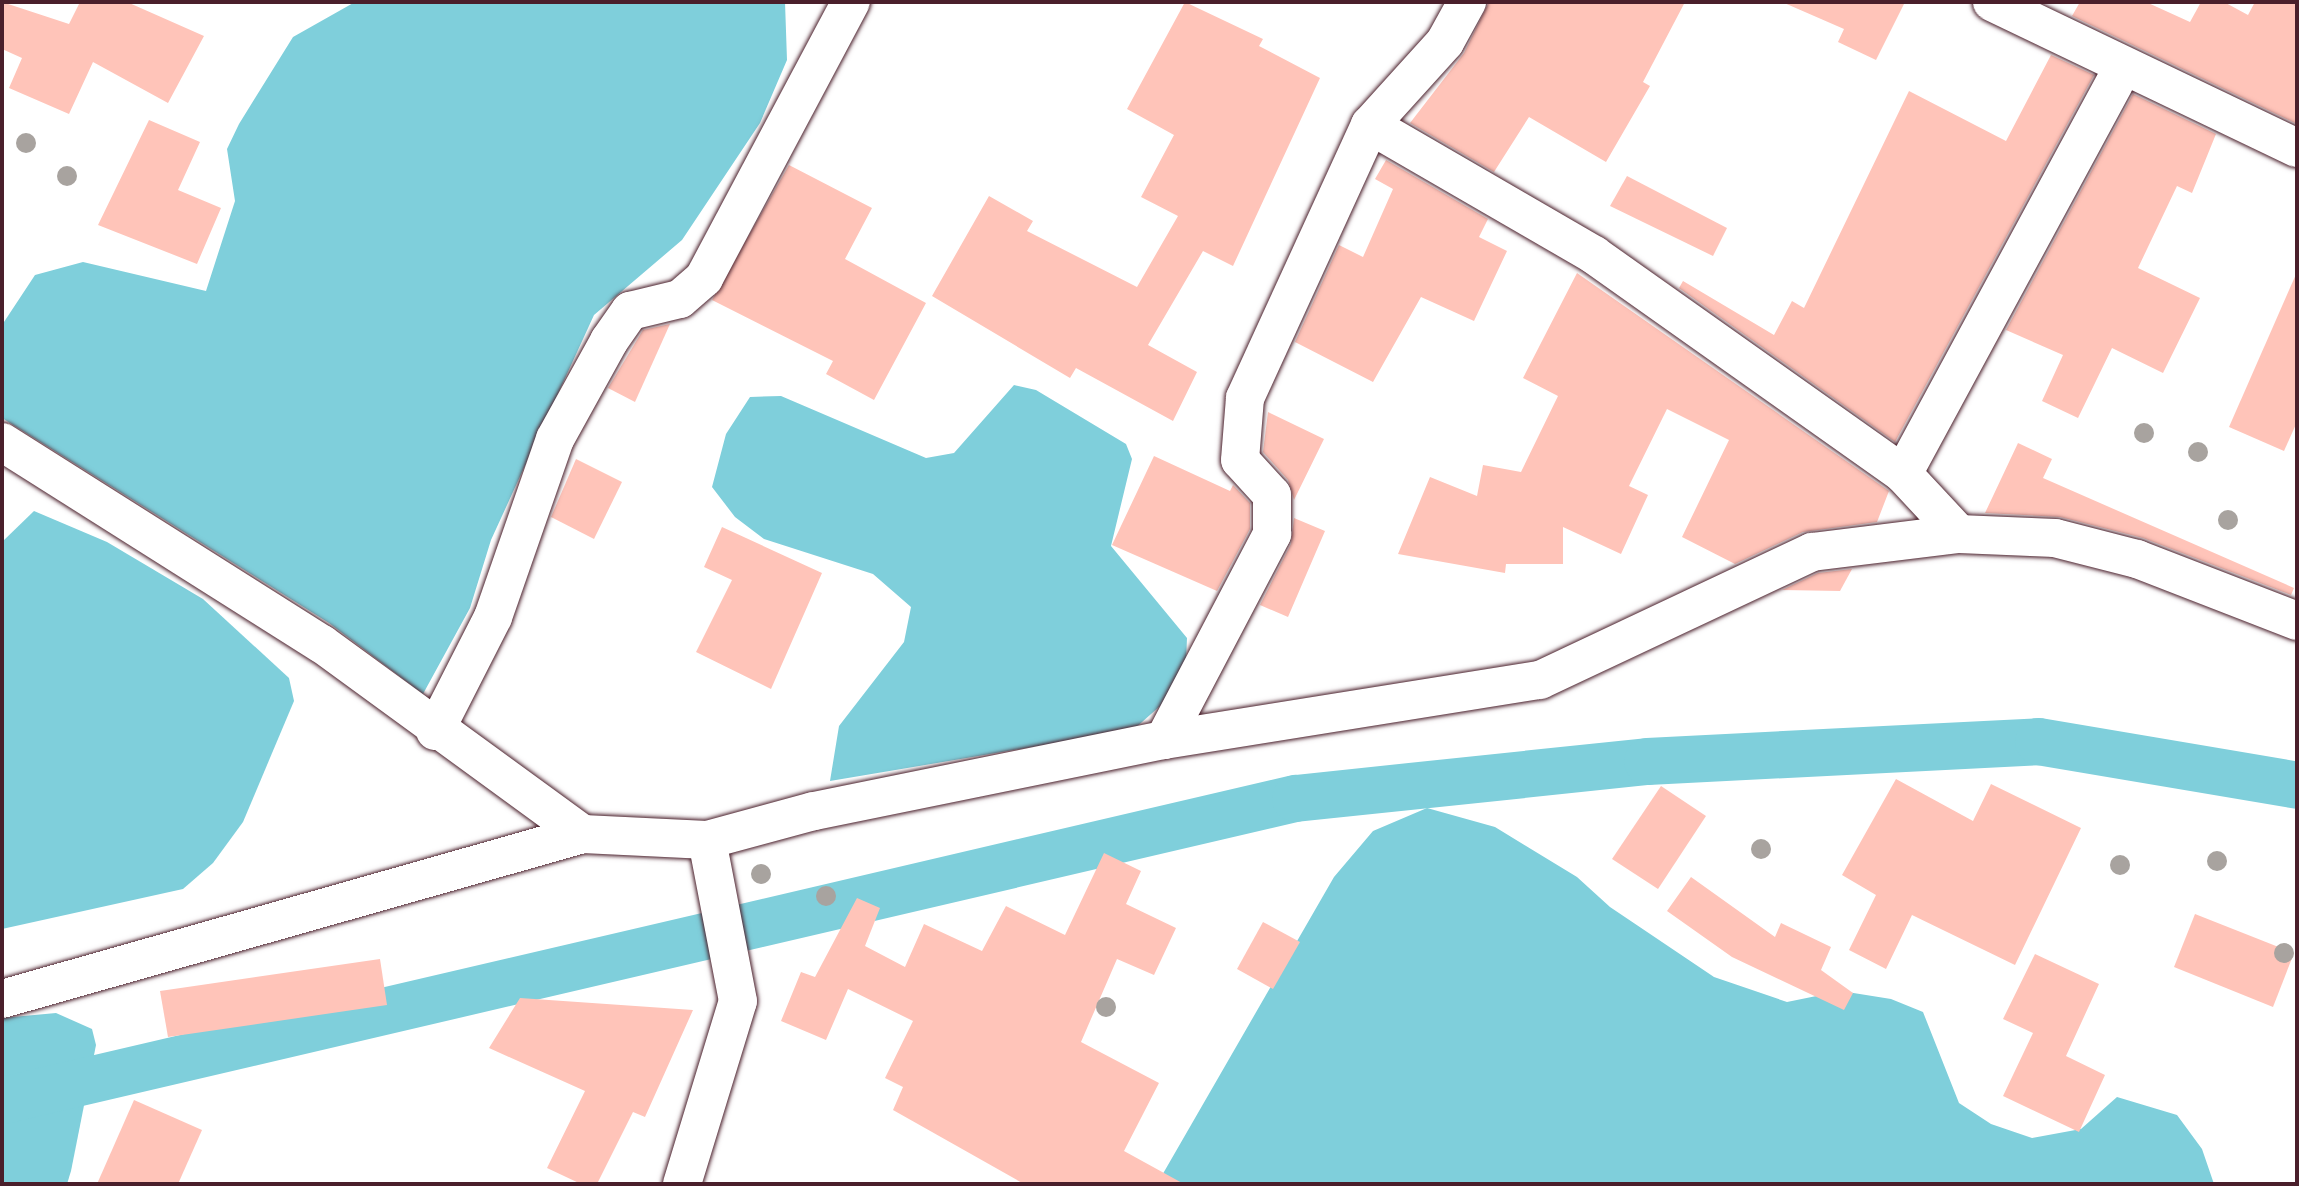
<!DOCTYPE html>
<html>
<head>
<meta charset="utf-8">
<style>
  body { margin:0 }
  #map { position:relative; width:2299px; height:1186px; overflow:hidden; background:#fff; font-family:"Gochi Hand",sans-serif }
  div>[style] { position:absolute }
  .water>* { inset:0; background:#7fcfdb }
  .canal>* { height:47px; margin:-23.5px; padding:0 23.5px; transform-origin:23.5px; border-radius:23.5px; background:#7fcfdb }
  .building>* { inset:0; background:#ffc4b9 }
  .roads { filter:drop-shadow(0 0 2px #4a1f2b) drop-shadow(0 0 2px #4a1f2b) }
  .minor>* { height:38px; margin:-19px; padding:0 19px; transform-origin:19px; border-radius:19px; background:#fff }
  .trees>* { width:20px; height:20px; margin:-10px; border-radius:50%; background:#a8a39f }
  span { translate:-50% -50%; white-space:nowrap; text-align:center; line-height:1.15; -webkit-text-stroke:5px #fff; paint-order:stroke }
  .frame { position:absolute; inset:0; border:4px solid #4a1f2b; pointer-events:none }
</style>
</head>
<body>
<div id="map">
  <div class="water">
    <div style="clip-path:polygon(355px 2px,785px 2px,787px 60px,760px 123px,682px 240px,594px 315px,491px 540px,470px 608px,423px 694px,329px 623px,2px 418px,2px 325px,35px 275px,83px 262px,206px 291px,235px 201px,227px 149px,239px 124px,293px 37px)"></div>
    <div style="clip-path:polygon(1014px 385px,1036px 390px,1126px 444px,1132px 459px,1111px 546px,1187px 638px,1186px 662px,1168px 699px,1133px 730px,830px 781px,839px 726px,904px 642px,911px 607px,873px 574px,764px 539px,735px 517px,712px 487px,726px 434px,750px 397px,781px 396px,926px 458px,954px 453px)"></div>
    <div style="clip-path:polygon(34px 511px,107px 542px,203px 599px,289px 678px,294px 701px,243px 822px,213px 863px,183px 889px,2px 929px,2px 542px)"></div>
    <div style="clip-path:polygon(1427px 808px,1495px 827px,1577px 877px,1610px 907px,1714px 977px,1787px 1002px,1841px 991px,1891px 999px,1923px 1012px,1959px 1103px,1991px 1124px,2032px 1138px,2081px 1129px,2117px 1097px,2177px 1115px,2202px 1149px,2214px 1184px,1157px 1184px,1334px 877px,1373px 831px)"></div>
    <div style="clip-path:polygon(56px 1013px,92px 1029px,96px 1045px,71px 1171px,67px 1184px,2px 1184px,2px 1018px)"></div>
  </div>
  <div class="canal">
    <div style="left:2px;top:1100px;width:1328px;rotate:-13.15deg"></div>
    <div style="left:1295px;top:798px;width:354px;rotate:-6deg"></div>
    <div style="left:1647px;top:761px;width:392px;rotate:-2.9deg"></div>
    <div style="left:2038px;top:741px;width:263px;rotate:9.6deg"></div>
  </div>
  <div class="building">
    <div style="clip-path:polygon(2px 2px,69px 24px,80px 2px,127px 2px,204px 36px,168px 103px,93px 62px,69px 114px,9px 88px,22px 58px,2px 49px)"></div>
    <div style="clip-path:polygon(1185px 2px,1263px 39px,1259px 46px,1320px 78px,1233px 266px,1203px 251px,1148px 345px,1197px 372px,1173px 421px,1076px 368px,1070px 378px,932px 296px,989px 196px,1033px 221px,1027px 231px,1137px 287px,1178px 216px,1141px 197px,1174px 135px,1127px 109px)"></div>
    <div style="clip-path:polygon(1489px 2px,1685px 2px,1643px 82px,1650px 86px,1606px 162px,1529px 117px,1494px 172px,1410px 123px,1464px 53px)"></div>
    <div style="clip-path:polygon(1782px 2px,1905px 2px,1876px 60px,1838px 42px,1844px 29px)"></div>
    <div style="clip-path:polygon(2080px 2px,2146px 2px,2190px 22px,2201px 2px,2224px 2px,2248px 15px,2255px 2px,2297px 2px,2297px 124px,2072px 16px)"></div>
    <div style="clip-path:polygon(2051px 55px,2094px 75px,1895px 442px,1679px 288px,1683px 281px,1774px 335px,1792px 301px,1804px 308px,1909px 91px,2006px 141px)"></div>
    <div style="clip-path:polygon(2133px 94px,2216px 134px,2192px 193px,2177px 186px,2138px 268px,2200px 298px,2163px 373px,2112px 348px,2078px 418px,2042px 401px,2063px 355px,2006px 330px)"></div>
    <div style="clip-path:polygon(149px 120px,200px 142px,178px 190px,221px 208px,197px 264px,98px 225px)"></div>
    <div style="clip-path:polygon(1386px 160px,1488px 219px,1479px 237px,1507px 251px,1474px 321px,1421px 297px,1373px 382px,1295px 342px,1339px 245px,1363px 257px,1393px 189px,1375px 179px)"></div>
    <div style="clip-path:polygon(789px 165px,872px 208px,845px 259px,926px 303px,874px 400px,826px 374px,833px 361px,712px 300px)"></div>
    <div style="clip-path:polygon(1627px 176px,1727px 228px,1713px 256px,1610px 206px)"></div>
    <div style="clip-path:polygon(2297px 272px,2297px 422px,2284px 451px,2229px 427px)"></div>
    <div style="clip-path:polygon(1577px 273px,1889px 491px,1877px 522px,1803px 532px,1735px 564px,1682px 537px,1729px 440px,1667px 409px,1629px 486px,1648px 495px,1621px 554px,1563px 527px,1563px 564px,1506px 564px,1505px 573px,1398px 554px,1430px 477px,1477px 496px,1483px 465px,1521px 472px,1558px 396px,1523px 378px)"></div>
    <div style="clip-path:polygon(670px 324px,635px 402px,608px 388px,643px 330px)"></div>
    <div style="clip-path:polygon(1268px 412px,1324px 439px,1294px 500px,1288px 480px,1263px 452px)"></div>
    <div style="clip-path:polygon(2018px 443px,2052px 459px,2043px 478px,2294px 588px,2291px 595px,2143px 538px,2060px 517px,1985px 513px)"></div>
    <div style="clip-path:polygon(1154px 456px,1230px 491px,1233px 485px,1250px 503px,1250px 529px,1217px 591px,1112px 545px)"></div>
    <div style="clip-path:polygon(576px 459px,622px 482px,594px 539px,551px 517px)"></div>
    <div style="clip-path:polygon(1294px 518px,1325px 531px,1288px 617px,1260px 605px,1291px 544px)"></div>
    <div style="clip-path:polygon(722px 527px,822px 573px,771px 689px,696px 652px,732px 580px,704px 567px)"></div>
    <div style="clip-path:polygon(1852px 569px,1840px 591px,1782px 590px,1818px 573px)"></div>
    <div style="clip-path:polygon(1896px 779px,1973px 821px,1991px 784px,2081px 828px,2015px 965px,1912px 915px,1886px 969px,1849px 950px,1876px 895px,1842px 875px)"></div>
    <div style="clip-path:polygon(1661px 786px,1706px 816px,1658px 889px,1612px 859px)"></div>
    <div style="clip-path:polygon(1104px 853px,1141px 871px,1126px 904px,1176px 928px,1154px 975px,1117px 959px,1081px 1042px,1159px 1083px,1124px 1151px,1184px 1184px,1024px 1184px,893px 1110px,903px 1087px,885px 1078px,913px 1021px,848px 989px,826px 1040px,781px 1021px,801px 972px,815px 977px,857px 898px,880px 908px,865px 946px,905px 967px,924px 924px,982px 951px,1006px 906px,1065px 935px)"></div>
    <div style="clip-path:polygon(1691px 877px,1775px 937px,1781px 923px,1831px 947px,1821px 970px,1853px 993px,1844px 1010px,1732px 957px,1667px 911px)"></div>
    <div style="clip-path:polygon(2195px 914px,2294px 953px,2273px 1007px,2174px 967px)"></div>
    <div style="clip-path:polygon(1263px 922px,1300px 942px,1273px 989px,1237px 969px)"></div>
    <div style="clip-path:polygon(2035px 954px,2099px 984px,2066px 1056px,2105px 1075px,2079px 1132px,2003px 1096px,2033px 1033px,2003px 1019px)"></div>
    <div style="clip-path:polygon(380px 959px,387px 1005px,168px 1037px,160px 991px)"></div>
    <div style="clip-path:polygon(520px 998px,693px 1010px,645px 1117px,633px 1112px,597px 1184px,581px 1184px,547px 1168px,585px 1091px,489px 1048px)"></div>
    <div style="clip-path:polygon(134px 1100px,202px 1130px,178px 1184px,97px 1184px)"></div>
  </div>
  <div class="roads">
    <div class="minor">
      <div style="left:1992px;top:2px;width:338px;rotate:25.6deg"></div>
      <div style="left:1370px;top:125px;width:259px;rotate:30.1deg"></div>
      <div style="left:1594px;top:255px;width:379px;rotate:35.3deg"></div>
      <div style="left:1903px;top:474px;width:82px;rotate:47deg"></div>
      <div style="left:2px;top:442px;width:378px;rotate:32.3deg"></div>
      <div style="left:322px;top:644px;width:323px;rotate:36.1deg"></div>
      <div style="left:1903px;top:474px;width:463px;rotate:-61.6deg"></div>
      <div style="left:435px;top:731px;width:128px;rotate:-63deg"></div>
      <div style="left:493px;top:617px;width:188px;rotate:-70.8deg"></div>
      <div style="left:555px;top:439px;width:112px;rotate:-61.1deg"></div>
      <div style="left:609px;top:341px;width:37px;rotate:-55deg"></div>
      <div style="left:630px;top:311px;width:51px;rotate:-13.5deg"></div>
      <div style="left:680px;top:299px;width:32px;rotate:-41deg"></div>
      <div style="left:704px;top:278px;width:313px;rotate:-62deg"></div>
      <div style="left:1164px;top:740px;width:233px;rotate:-62.3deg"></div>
      <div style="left:1272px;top:534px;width:39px;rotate:-90deg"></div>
      <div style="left:1272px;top:495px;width:47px;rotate:-132.4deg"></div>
      <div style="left:1240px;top:460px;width:62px;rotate:-85.4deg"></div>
      <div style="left:1245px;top:398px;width:300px;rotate:-65.4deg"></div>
      <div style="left:1370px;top:125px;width:112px;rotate:-47.9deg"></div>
      <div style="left:1445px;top:42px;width:46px;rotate:-61.2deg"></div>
      <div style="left:2px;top:999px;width:604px;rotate:-15.85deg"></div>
      <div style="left:583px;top:834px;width:124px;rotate:2.8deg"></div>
      <div style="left:707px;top:840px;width:111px;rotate:-15.2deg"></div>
      <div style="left:814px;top:811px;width:357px;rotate:-11.5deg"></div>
      <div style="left:1164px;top:740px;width:381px;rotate:-9.1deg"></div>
      <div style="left:1540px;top:680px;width:301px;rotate:-25.2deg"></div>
      <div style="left:1812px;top:552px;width:148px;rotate:-7deg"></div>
      <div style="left:1959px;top:534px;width:96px;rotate:2.4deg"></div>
      <div style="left:2055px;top:538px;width:85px;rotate:14.4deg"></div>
      <div style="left:2137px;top:559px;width:172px;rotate:21.2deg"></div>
      <div style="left:682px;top:1184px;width:191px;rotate:-73deg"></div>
      <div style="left:738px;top:1001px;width:164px;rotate:-100.9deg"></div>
    </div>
  </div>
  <div class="trees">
    <div style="left:26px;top:143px"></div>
    <div style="left:67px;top:176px"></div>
    <div style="left:2144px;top:433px"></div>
    <div style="left:2198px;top:452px"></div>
    <div style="left:2228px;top:520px"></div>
    <div style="left:1761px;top:849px"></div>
    <div style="left:2217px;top:861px"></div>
    <div style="left:2120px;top:865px"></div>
    <div style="left:761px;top:874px"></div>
    <div style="left:826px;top:896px"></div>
    <div style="left:2284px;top:953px"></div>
    <div style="left:1106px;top:1007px"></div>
  </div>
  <div class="frame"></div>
</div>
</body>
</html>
